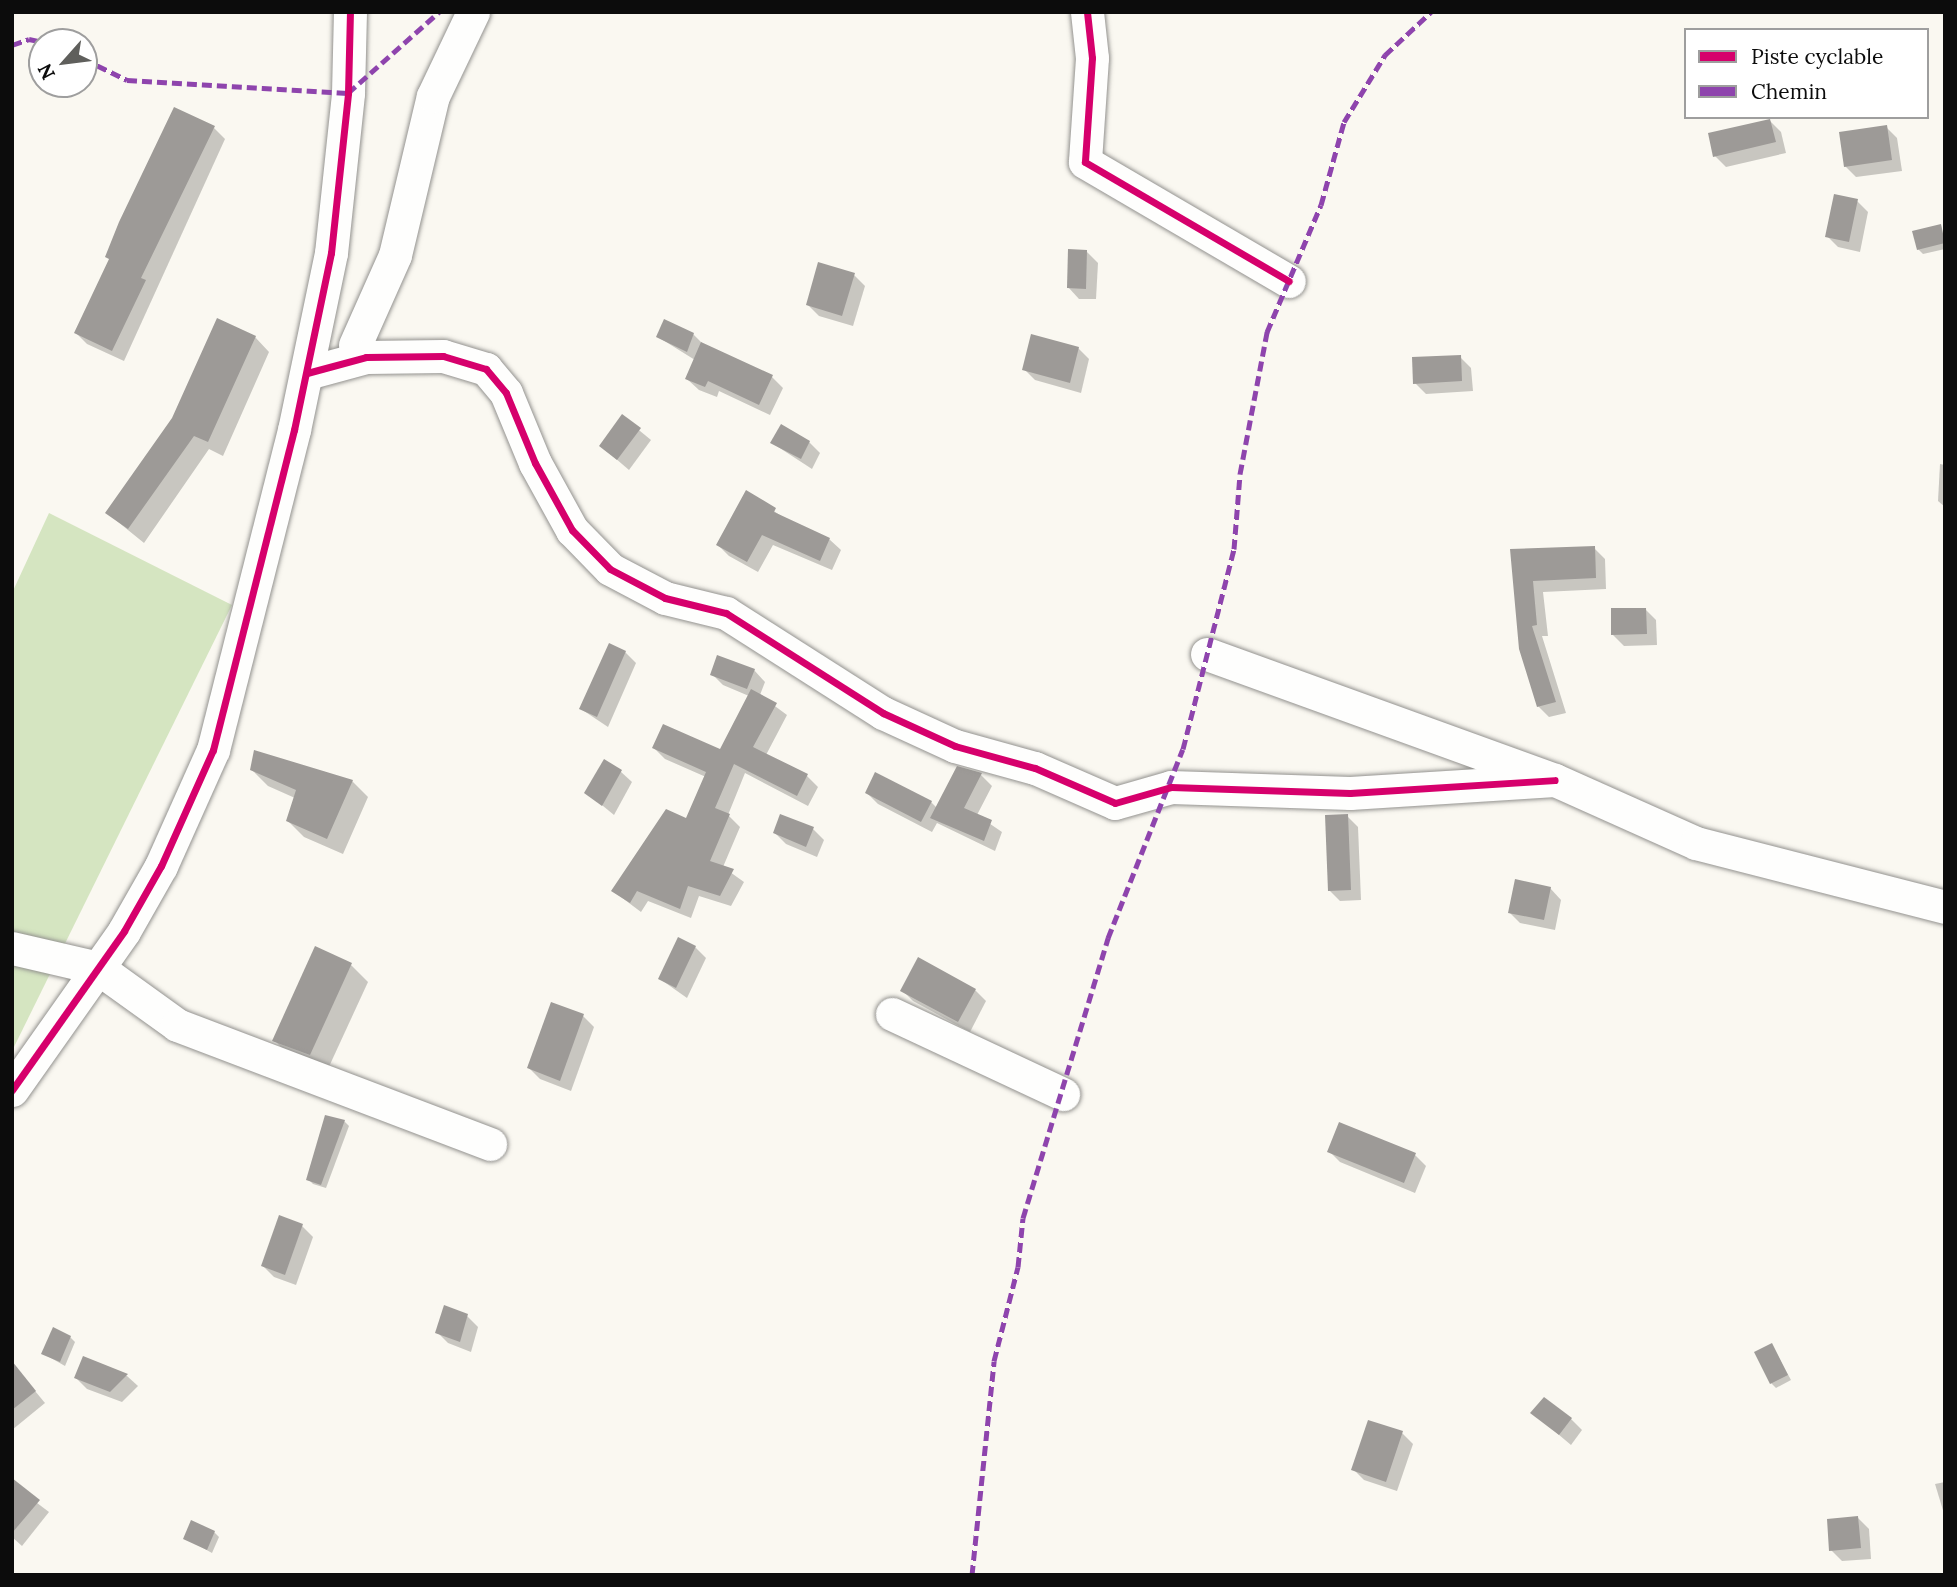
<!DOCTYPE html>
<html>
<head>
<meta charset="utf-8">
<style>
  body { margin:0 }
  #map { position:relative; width:1957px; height:1587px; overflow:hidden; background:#faf8f1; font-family:Lora,serif }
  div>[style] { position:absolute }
  .forest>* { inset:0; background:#d5e5c1 }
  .shadow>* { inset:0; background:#0003 }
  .building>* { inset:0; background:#9d9a97 }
  .roads { filter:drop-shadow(0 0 2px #93928f) drop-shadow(0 0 2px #93928f) }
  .minor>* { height:33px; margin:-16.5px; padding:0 16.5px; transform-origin:16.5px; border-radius:16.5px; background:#fefefd }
  .quiet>* { height:5px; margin-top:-2.5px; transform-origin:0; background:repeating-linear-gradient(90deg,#8e44ad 0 10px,transparent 0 15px) }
  .cycleway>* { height:7px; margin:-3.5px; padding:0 3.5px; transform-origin:3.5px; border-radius:3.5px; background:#d6006c }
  span { translate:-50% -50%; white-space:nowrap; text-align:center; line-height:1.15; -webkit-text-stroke:7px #fff; paint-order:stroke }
  .frame { position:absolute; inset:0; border:14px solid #0c0c0c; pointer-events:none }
  .legend { position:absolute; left:1684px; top:28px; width:245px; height:91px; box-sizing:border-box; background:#fff; border:2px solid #9e9e9e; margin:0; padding:9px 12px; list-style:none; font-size:21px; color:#0c0c0c }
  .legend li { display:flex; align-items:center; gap:14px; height:35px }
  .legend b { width:35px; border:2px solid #9e9e9e }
  .north { position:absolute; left:28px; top:28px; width:70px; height:70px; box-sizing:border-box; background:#fff; border:2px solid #9e9e9e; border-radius:50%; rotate:242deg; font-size:19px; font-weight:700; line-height:28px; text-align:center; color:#0c0c0c }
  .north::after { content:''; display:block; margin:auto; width:24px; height:32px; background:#5f5f5c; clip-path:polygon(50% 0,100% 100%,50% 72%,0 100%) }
</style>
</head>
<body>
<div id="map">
  <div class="forest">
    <div style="clip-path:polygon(49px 513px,232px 605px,12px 1051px,12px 593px)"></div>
  </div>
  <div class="shadow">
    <div style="clip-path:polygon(1770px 121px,1781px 132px,1786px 153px,1726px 167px,1715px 156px)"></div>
    <div style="clip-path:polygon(1886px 127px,1897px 138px,1902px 171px,1856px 177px,1845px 166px)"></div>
    <div style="clip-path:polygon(214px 128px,225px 139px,124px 361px,87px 344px,76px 333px)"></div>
    <div style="clip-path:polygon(1857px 201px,1868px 212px,1860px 252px,1838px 247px,1827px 236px)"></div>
    <div style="clip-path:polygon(1941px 226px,1945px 249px,1923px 254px,1918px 249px)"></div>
    <div style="clip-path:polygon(1087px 252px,1098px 263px,1096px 299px,1079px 299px,1068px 287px)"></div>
    <div style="clip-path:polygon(854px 275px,865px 286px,853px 326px,819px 316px,808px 305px)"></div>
    <div style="clip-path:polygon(693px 334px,704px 345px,772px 377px,783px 388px,770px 415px,719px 391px,717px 397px,699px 390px,687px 379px,695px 360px,658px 337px)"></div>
    <div style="clip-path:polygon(255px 337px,269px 352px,223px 456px,209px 449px,144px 543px,107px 513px)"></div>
    <div style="clip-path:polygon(1078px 348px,1089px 359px,1081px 393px,1035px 380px,1024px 369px)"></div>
    <div style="clip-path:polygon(1460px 357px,1471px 368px,1473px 391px,1426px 394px,1415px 383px)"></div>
    <div style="clip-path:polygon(623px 417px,651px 440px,629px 470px,601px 446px)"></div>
    <div style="clip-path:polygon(809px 442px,820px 453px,812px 469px,772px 443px)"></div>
    <div style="clip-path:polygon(1940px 464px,1945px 465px,1945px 507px,1938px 501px)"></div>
    <div style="clip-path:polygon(746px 493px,786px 519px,829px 539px,841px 550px,832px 570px,773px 545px,758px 572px,729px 556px,718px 545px)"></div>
    <div style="clip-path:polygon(1594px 548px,1605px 559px,1606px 589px,1543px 592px,1548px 636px,1542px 636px,1566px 713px,1549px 717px,1538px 706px,1511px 551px)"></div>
    <div style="clip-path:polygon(1645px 609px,1656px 620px,1657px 645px,1624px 646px,1613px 635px)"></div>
    <div style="clip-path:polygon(625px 652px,636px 663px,608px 727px,581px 709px)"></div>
    <div style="clip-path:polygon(754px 670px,765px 682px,760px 695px,787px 715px,766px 755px,807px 776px,818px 787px,808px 806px,745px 773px,728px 815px,740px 827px,723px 867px,744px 882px,731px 906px,699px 896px,691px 918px,648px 901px,641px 912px,613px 891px,687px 820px,706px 777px,665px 759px,654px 748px,720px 751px,749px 696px,723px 685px,712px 674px)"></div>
    <div style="clip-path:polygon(958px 768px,981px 775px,992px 786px,977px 815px,1002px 832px,995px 851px,937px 823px,932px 832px,878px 804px,867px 793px,931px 802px,937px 808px)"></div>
    <div style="clip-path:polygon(252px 770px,352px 781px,368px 797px,343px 854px,304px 837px,288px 821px,295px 798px,268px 786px)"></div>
    <div style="clip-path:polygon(620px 771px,632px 782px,614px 815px,586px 792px)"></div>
    <div style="clip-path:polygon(1347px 816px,1358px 827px,1361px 900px,1340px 901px,1329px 890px)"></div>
    <div style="clip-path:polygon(813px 829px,824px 840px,817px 857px,786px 844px,775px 833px)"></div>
    <div style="clip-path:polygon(1550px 888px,1561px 900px,1555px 930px,1520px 923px,1509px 912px)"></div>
    <div style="clip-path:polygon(695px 947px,706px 958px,687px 998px,660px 979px)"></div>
    <div style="clip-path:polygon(351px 965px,368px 982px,327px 1071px,291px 1057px,274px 1040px)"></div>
    <div style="clip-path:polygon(902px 990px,975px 990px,986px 1001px,970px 1032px,913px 1001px)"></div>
    <div style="clip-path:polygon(583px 1016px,594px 1027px,571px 1091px,540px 1079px,529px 1068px)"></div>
    <div style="clip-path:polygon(344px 1121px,349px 1126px,326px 1188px,313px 1184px,308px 1179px)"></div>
    <div style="clip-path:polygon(1329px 1151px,1415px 1155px,1426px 1166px,1415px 1193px,1340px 1162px)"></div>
    <div style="clip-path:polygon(302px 1226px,313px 1237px,296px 1285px,274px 1277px,263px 1266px)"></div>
    <div style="clip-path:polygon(467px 1316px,478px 1327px,471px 1352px,448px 1343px,437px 1332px)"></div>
    <div style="clip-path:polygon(70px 1337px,75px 1342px,65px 1366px,44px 1354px)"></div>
    <div style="clip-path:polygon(1772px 1345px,1791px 1380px,1776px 1388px,1771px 1383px)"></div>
    <div style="clip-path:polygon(84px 1359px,127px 1376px,138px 1386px,122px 1402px,87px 1389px,76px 1378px)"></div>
    <div style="clip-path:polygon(16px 1368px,45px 1403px,12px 1430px,12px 1372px)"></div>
    <div style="clip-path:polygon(1533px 1413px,1571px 1419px,1582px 1430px,1571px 1445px)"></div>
    <div style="clip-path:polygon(1402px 1433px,1413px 1444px,1397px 1491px,1364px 1480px,1353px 1469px)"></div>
    <div style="clip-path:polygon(1945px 1482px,1945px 1517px,1935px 1484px)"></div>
    <div style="clip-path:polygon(12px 1484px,49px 1512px,22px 1546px,12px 1537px)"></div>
    <div style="clip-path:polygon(1858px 1518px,1869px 1529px,1871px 1559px,1842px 1561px,1831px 1550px)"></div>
    <div style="clip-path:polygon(214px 1532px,219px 1537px,212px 1553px,185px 1538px)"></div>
  </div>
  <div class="building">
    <div style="clip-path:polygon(174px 107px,215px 126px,141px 278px,146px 280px,112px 351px,74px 333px,109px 259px,105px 257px,119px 222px)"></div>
    <div style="clip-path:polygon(1770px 119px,1776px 142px,1713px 157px,1708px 133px)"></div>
    <div style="clip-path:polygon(1887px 125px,1892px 160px,1844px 167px,1839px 132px)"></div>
    <div style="clip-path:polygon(1834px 194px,1858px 199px,1849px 242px,1825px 237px)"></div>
    <div style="clip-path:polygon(1941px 224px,1945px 243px,1917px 250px,1912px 231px)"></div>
    <div style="clip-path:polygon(1068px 249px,1087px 250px,1086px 289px,1067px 288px)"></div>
    <div style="clip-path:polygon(818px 262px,855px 273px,842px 316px,806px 305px)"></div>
    <div style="clip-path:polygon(217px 318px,256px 336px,208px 442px,194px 436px,128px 529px,105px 513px,172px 418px)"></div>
    <div style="clip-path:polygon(664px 319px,694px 333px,687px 352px,656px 337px)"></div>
    <div style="clip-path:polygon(1031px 334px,1079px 347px,1070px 383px,1022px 370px)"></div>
    <div style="clip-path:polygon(701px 342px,773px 375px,759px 405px,708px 381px,705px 387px,685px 379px)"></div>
    <div style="clip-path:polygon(1461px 355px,1462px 381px,1413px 384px,1412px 357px)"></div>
    <div style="clip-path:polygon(622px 414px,641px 428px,617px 460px,599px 446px)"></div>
    <div style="clip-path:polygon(781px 424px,810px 441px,801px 459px,770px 443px)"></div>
    <div style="clip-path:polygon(746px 490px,776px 508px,774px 512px,830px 538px,820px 561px,762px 535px,747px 562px,716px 545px)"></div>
    <div style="clip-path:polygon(1595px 546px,1596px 578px,1533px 581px,1537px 625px,1532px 626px,1556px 702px,1537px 707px,1519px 649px,1510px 549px)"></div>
    <div style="clip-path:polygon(1611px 608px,1646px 608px,1647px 634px,1611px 635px)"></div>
    <div style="clip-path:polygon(609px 643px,626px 651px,597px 717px,579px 709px)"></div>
    <div style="clip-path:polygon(717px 655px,755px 669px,747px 689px,710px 675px)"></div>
    <div style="clip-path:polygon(751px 689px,777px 703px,753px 747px,808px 774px,797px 796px,734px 764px,715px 808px,730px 814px,710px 861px,734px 869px,720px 896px,688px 886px,680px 909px,637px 891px,630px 903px,611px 891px,666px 809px,686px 818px,706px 772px,652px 748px,663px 724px,720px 749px)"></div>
    <div style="clip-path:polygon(254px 750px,353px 780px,327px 839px,286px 821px,296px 790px,250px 770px)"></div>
    <div style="clip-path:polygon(604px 759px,622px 770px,602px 806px,584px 793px)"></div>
    <div style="clip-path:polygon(957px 766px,982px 773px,964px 808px,992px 820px,984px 841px,930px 818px)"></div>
    <div style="clip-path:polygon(875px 772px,932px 801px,921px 822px,865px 793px)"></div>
    <div style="clip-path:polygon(780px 814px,814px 827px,806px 847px,773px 833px)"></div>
    <div style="clip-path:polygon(1348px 814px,1351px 890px,1328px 891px,1325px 815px)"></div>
    <div style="clip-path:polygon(1515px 879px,1551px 887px,1544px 920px,1508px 913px)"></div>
    <div style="clip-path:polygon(678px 937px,696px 946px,676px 988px,658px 979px)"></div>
    <div style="clip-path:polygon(315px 946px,352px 963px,310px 1055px,272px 1041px)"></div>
    <div style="clip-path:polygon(918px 957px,976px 989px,958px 1022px,900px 991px)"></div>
    <div style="clip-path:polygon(551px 1002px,584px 1014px,560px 1081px,527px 1068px)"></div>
    <div style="clip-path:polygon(325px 1115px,345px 1120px,321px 1185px,306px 1180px)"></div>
    <div style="clip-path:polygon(1339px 1122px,1416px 1153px,1404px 1183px,1327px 1152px)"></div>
    <div style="clip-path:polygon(279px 1215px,303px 1224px,285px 1275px,261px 1266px)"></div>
    <div style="clip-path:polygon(444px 1305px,468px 1314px,460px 1342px,435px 1333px)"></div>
    <div style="clip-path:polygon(53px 1327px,71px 1336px,60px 1362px,41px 1354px)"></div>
    <div style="clip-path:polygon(1772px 1343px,1788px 1375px,1770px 1384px,1754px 1352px)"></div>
    <div style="clip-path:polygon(83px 1356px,128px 1374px,110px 1392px,74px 1378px)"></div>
    <div style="clip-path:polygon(12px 1361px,36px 1391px,12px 1410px)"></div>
    <div style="clip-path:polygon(1544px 1397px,1572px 1418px,1559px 1435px,1530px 1413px)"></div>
    <div style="clip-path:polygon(1368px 1420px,1403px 1431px,1386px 1482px,1351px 1470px)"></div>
    <div style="clip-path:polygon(12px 1478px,40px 1500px,12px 1533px)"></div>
    <div style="clip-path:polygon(1858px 1516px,1861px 1548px,1829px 1551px,1827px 1519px)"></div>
    <div style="clip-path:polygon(191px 1520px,215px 1531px,207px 1550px,183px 1539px)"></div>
  </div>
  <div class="roads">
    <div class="minor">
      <div style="left:1087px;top:12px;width:46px;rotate:83.8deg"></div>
      <div style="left:1092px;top:58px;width:104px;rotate:93.9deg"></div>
      <div style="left:1085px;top:162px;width:236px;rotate:30.3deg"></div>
      <div style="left:355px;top:345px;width:98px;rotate:-66deg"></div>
      <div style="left:395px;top:255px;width:163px;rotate:-76.6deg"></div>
      <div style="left:433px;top:96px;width:93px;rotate:-64.5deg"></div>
      <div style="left:307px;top:373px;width:61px;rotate:-15.2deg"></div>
      <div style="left:366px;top:357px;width:77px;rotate:-0.7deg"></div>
      <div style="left:443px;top:356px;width:45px;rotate:16.8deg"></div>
      <div style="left:486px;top:369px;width:31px;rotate:50deg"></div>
      <div style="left:506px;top:393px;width:76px;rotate:67.5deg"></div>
      <div style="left:535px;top:463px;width:77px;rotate:61.1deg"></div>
      <div style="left:572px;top:530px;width:54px;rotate:45.7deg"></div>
      <div style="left:610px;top:569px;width:62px;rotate:27.8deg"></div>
      <div style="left:665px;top:598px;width:63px;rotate:13.8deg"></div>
      <div style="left:726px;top:613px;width:186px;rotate:32.5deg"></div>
      <div style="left:883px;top:713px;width:79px;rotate:24.6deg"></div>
      <div style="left:955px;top:746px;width:83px;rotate:15.4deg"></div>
      <div style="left:1035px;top:768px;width:87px;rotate:23.6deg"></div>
      <div style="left:1115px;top:803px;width:58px;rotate:-15.9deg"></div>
      <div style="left:1171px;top:787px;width:179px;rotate:1.9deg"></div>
      <div style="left:1350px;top:793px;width:205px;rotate:-3.6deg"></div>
      <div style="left:1207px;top:654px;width:370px;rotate:19.9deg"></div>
      <div style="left:1555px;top:780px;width:154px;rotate:24.1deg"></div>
      <div style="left:1696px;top:843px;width:257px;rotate:14.4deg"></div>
      <div style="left:12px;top:948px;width:88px;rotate:13.1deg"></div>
      <div style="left:98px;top:968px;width:97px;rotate:35.8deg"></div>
      <div style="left:177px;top:1025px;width:335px;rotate:20.8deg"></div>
      <div style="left:892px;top:1014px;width:189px;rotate:25.1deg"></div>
      <div style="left:12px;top:1090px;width:194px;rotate:-54.8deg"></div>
      <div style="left:124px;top:931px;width:75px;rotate:-60.4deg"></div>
      <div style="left:161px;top:866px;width:127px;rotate:-65.9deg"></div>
      <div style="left:213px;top:750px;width:330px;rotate:-75.8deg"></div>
      <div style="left:294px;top:430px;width:181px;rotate:-78.2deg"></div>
      <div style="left:331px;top:253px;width:161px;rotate:-83.9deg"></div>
      <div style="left:348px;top:93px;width:81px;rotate:-88.6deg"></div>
    </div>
  </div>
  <div class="quiet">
    <div style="left:12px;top:45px;width:18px;rotate:-19deg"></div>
    <div style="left:29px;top:39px;width:14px;rotate:12deg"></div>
    <div style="left:84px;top:59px;width:48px;rotate:26deg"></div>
    <div style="left:127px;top:80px;width:221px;rotate:3.4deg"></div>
    <div style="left:348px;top:93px;width:122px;rotate:-41.7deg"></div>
    <div style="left:972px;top:1575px;width:215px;rotate:-84.1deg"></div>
    <div style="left:994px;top:1361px;width:97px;rotate:-75.7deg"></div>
    <div style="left:1018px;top:1267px;width:49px;rotate:-84.2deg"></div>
    <div style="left:1023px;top:1218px;width:293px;rotate:-73.1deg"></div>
    <div style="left:1108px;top:938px;width:203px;rotate:-68.4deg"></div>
    <div style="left:1183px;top:749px;width:206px;rotate:-75.7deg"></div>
    <div style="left:1234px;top:549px;width:75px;rotate:-85.4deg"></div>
    <div style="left:1240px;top:474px;width:145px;rotate:-79.2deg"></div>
    <div style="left:1267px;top:332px;width:138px;rotate:-67deg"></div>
    <div style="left:1321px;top:205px;width:86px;rotate:-74.5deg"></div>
    <div style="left:1344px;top:122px;width:79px;rotate:-58.5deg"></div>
    <div style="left:1385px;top:55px;width:63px;rotate:-43.1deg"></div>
  </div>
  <div class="cycleway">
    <div style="left:1087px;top:12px;width:46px;rotate:83.8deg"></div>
    <div style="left:1092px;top:58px;width:104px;rotate:93.9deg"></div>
    <div style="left:1085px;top:162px;width:236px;rotate:30.3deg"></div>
    <div style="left:307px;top:373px;width:61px;rotate:-15.2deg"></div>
    <div style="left:366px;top:357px;width:77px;rotate:-0.7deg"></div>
    <div style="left:443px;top:356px;width:45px;rotate:16.8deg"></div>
    <div style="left:486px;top:369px;width:31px;rotate:50deg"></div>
    <div style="left:506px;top:393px;width:76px;rotate:67.5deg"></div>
    <div style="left:535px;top:463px;width:77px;rotate:61.1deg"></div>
    <div style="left:572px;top:530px;width:54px;rotate:45.7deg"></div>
    <div style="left:610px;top:569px;width:62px;rotate:27.8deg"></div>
    <div style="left:665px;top:598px;width:63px;rotate:13.8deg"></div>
    <div style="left:726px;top:613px;width:186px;rotate:32.5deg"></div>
    <div style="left:883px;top:713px;width:79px;rotate:24.6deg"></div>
    <div style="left:955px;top:746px;width:83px;rotate:15.4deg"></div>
    <div style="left:1035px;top:768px;width:87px;rotate:23.6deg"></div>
    <div style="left:1115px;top:803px;width:58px;rotate:-15.9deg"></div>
    <div style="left:1171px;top:787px;width:179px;rotate:1.9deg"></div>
    <div style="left:1350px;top:793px;width:205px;rotate:-3.6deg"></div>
    <div style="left:12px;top:1090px;width:194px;rotate:-54.8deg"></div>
    <div style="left:124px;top:931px;width:75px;rotate:-60.4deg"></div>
    <div style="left:161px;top:866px;width:127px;rotate:-65.9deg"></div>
    <div style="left:213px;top:750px;width:330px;rotate:-75.8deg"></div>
    <div style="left:294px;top:430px;width:181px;rotate:-78.2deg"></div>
    <div style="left:331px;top:253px;width:161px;rotate:-83.9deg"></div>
    <div style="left:348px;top:93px;width:81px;rotate:-88.6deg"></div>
  </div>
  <div class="frame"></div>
  <ul class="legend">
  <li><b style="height:9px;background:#d6006c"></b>Piste cyclable</li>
  <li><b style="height:9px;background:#8e44ad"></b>Chemin</li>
  </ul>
  <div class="north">N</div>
</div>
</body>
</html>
